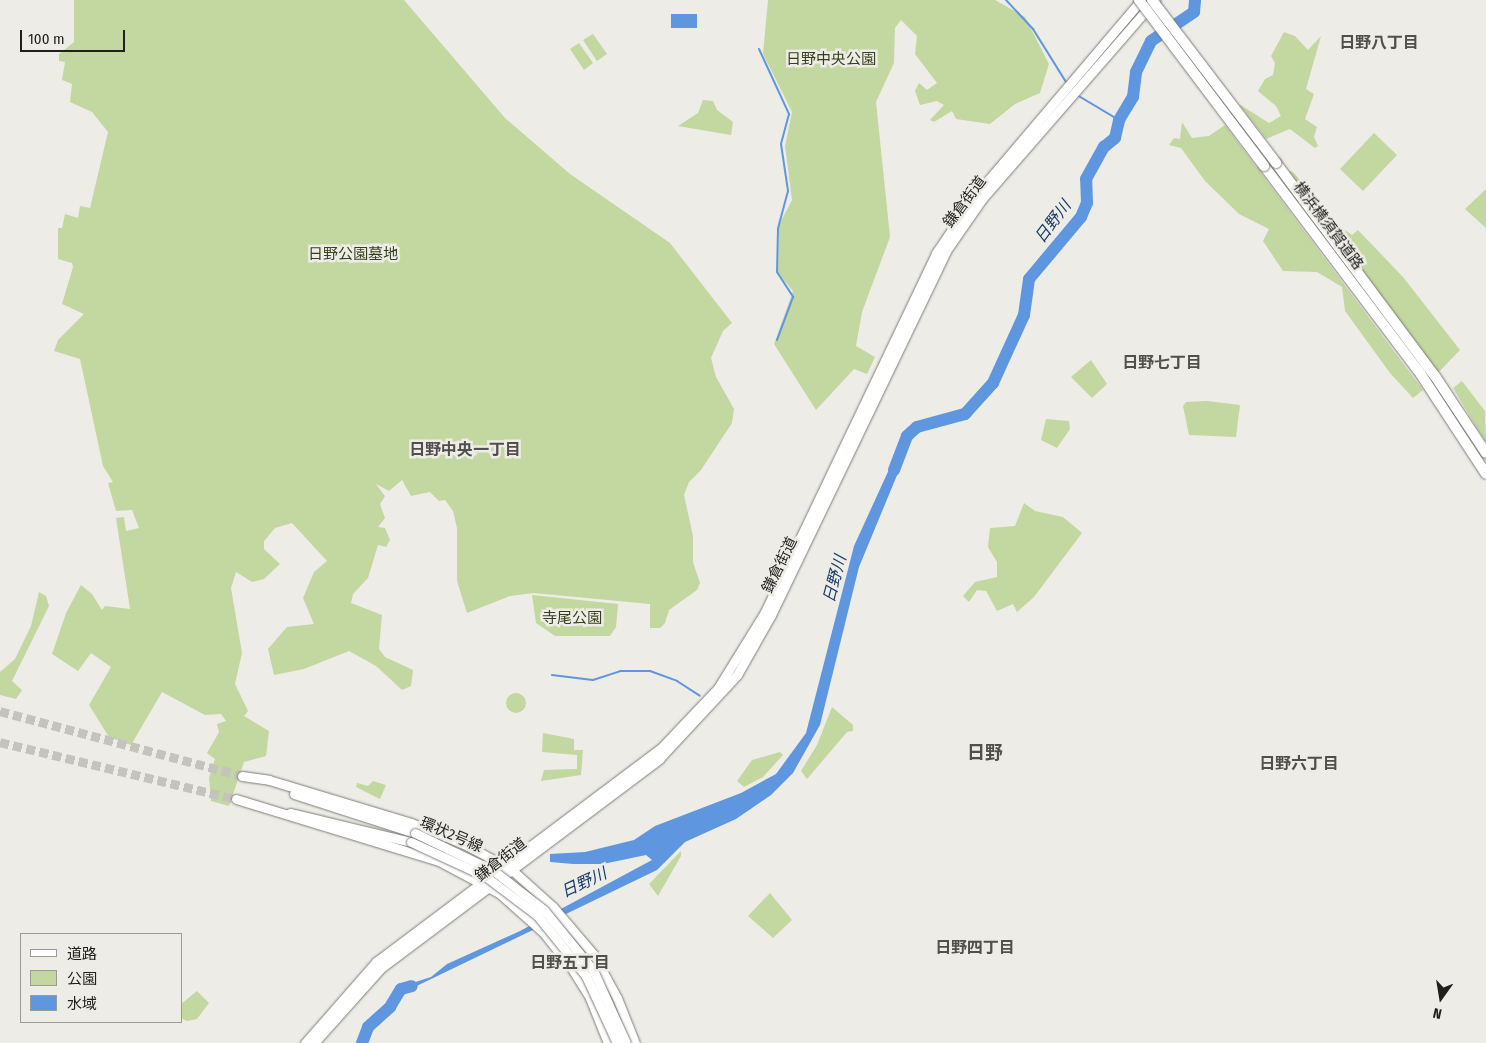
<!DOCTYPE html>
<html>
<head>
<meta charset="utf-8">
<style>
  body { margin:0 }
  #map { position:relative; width:1486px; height:1043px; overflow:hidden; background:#eeece6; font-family:"Fira Sans Condensed","Noto Sans JP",sans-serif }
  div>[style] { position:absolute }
  .green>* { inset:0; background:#c3d7a1 }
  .round { border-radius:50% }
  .water>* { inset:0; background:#5e96df }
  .stream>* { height:2px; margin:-1px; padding:0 1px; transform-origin:1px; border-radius:1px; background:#5e96df }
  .river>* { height:12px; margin:-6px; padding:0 6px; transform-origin:6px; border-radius:6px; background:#5e96df }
  .major-tunnel>* { height:9px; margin-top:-4.5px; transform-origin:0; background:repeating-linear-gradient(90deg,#c5c3be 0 9px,transparent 0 13.5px) }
  .roads { filter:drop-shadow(0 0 1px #7e7c77) drop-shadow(0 0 1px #7e7c77) }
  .major>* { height:9px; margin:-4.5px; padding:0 4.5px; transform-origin:4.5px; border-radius:4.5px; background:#fff }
  .highway>* { height:10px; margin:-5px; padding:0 5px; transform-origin:5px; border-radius:5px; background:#fff }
  .bridges { filter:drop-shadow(0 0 1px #7e7c77) drop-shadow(0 0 1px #7e7c77) }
  .major-bridge>* { height:9px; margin:-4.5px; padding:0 4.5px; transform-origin:4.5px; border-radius:4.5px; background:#fff }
  .highway-bridge>* { height:10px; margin:-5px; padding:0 5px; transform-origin:5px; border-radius:5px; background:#fff }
  span { translate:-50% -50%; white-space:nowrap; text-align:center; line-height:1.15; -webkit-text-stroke:5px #eeece6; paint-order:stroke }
  .park-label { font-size:15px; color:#34401a }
  .street-label { font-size:15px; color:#201f1d }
  .neighbourhood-label { font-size:16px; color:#514f4b; font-weight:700 }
  .water-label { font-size:16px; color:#153a69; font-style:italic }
  .quarter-label { font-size:18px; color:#514f4b; font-weight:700 }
  .legend { position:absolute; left:20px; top:933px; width:162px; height:90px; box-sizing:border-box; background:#eeece6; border:1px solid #9c9a96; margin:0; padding:6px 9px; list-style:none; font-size:15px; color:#201f1d }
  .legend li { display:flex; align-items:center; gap:10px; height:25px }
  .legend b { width:25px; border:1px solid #9c9a96 }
  .north { position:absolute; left:1416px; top:973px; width:50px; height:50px; -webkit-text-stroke:4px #eeece6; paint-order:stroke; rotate:193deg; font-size:14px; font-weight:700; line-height:20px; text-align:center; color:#201f1d }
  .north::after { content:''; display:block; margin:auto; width:18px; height:22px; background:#201f1d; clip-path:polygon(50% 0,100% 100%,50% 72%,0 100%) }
  .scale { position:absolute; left:20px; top:30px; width:105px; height:22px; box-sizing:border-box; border:2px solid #201f1d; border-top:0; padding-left:6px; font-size:15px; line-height:18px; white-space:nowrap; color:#201f1d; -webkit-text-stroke:4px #eeece6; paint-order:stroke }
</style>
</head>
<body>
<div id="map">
  <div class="green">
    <div style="clip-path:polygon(74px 0,404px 0,505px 118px,570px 174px,670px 243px,732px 323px,723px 331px,711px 358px,716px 377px,734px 409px,732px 423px,701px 470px,689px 482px,684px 495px,693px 536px,693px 562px,700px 583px,697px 590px,669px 610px,665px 623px,660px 628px,650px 628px,650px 604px,534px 593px,510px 596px,467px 613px,457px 581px,457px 528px,453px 511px,445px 500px,439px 501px,430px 492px,411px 496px,402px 480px,389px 491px,376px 484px,385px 496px,380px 504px,385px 518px,378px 527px,385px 528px,390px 540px,386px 547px,378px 545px,368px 578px,353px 594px,351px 603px,382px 615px,379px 649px,385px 657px,413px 670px,411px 686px,402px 690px,376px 666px,349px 651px,304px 669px,274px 675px,268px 649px,287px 627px,314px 624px,303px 598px,314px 572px,327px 561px,292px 523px,275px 528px,264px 541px,264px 549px,280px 564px,264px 579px,252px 582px,236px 572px,231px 588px,242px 653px,235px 684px,248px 711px,244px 716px,269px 731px,266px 756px,244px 762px,229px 806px,211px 801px,209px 778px,215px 759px,207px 753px,219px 732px,217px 724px,226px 721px,221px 714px,205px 715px,162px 692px,131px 745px,109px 737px,89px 705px,111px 667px,91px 653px,78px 671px,52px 654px,66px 613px,81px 585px,92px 594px,102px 610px,105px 606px,130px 609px,116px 518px,124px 517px,126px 531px,139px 528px,132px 510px,116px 511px,108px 483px,113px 482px,103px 466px,80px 359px,54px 351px,58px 340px,84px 314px,62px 304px,73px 267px,72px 263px,58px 259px,58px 228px,62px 228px,65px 214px,78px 218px,80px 206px,90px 208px,108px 132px,92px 112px,70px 102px,72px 84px,62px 80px,65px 62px,59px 61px,59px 54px,74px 42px)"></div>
    <div style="clip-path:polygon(768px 0,995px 0,1025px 17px,1049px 64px,1040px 93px,1015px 104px,990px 124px,956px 119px,952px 111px,934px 122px,930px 120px,944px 105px,937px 101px,920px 105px,915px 91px,919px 83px,927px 90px,937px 83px,915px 54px,917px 36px,901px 20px,895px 28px,894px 63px,876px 102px,890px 237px,862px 312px,856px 346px,875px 357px,867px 374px,854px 369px,816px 410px,774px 344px,793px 291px,778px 273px,779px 225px,792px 200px,785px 146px,792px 112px,763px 54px)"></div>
    <div style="clip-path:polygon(1284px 32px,1295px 36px,1308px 50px,1321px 36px,1306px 89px,1314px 94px,1305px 119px,1317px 127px,1314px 137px,1318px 146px,1315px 148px,1290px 129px,1266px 139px,1239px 104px,1269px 123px,1281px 116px,1276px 106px,1258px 91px,1265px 79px,1273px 75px,1275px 63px,1271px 56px)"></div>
    <div style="clip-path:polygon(593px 34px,607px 54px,597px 61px,583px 40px)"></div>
    <div style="clip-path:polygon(579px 43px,593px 63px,584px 70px,570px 49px)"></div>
    <div style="clip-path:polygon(703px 100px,713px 101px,717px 110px,733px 122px,731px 135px,678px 126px,698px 113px)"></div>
    <div style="clip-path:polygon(1182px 122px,1192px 138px,1209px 136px,1225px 125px,1423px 390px,1413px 398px,1390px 373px,1345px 311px,1342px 287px,1317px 272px,1283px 271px,1263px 241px,1269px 229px,1239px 214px,1205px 181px,1181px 148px,1169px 145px,1174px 138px,1180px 139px)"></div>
    <div style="clip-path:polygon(1374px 133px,1397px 155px,1363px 191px,1340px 169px)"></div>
    <div style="clip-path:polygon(1286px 170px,1293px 172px,1340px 226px,1352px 235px,1358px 230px,1403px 277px,1460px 350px,1435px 376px)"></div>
    <div style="clip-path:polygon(1486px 189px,1486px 228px,1465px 209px)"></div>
    <div style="clip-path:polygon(1091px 360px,1107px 384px,1092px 398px,1071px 377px)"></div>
    <div style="clip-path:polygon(1462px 381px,1485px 411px,1486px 443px,1453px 388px)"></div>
    <div style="clip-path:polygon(1207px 401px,1240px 405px,1236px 437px,1189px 435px,1183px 406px,1186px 402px)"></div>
    <div style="clip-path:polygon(1046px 419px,1069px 421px,1070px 429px,1057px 448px,1041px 440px)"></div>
    <div style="clip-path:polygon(1024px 503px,1035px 511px,1063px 517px,1082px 533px,1034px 597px,1017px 612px,1013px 604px,997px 611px,986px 591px,977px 590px,969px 602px,963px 596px,975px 582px,997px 577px,997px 562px,988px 547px,990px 528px,1015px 526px)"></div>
    <div style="clip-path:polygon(39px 592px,46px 596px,49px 606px,12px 681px,22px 690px,16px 699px,0 695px,0 672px,15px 659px,31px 626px)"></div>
    <div style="clip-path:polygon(532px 595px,618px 604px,616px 627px,610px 636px,555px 636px,536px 623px)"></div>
    <div class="round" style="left:506px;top:693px;width:20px;height:20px"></div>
    <div style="clip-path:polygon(832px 707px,853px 725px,853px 731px,847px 732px,807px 779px,801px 771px,817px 745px)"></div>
    <div style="clip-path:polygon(543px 733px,574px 739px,574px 750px,583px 750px,581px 775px,541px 781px,544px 770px,577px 769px,577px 755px,542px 752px)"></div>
    <div style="clip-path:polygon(780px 752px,783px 755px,763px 777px,744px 787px,737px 781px,752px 760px)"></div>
    <div style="clip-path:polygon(373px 781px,386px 785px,380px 799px,356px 787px,357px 783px,368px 786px)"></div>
    <div style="clip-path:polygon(681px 851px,681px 856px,658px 896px,649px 884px)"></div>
    <div style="clip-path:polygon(770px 893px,792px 920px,773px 938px,748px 916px)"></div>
    <div style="clip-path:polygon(197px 991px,209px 1003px,197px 1019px,187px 1021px,181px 1018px,181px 1004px)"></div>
  </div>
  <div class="water">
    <div style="clip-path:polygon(671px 14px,697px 14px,697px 28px,671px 28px)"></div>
    <div style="clip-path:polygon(897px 452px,905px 456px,859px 567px,820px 725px,793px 773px,771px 795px,736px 819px,685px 842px,657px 870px,400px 994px,400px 987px,431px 977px,447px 964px,520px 931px,652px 860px,646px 855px,603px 864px,573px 864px,550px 862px,550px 854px,585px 852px,634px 840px,655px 826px,741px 793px,776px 774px,806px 733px,854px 546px)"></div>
  </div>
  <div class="stream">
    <div style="left:1006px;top:0;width:40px;rotate:47deg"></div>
    <div style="left:1033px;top:29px;width:62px;rotate:58.1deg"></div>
    <div style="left:759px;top:49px;width:72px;rotate:65.2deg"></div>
    <div style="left:789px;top:114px;width:31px;rotate:105deg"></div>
    <div style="left:781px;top:144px;width:48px;rotate:81.5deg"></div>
    <div style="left:788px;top:191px;width:39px;rotate:105deg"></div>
    <div style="left:778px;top:229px;width:43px;rotate:91.3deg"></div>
    <div style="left:777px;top:272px;width:30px;rotate:57deg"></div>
    <div style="left:793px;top:297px;width:46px;rotate:110.4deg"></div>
    <div style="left:1077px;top:95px;width:49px;rotate:30.8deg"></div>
    <div style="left:552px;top:675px;width:41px;rotate:7deg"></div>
    <div style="left:593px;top:680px;width:28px;rotate:-18deg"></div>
    <div style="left:620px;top:671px;width:30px"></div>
    <div style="left:650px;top:671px;width:29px;rotate:20deg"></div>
    <div style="left:677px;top:681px;width:27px;rotate:33deg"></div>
  </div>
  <div class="river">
    <div style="left:894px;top:470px;width:36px;rotate:-69deg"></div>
    <div style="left:907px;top:436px;width:13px;rotate:-42deg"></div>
    <div style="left:917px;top:427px;width:50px;rotate:-15.2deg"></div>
    <div style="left:965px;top:414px;width:42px;rotate:-47.9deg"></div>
    <div style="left:993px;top:383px;width:75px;rotate:-65.5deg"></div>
    <div style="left:1024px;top:315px;width:36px;rotate:-82deg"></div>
    <div style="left:1029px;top:279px;width:81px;rotate:-50deg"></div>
    <div style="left:1081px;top:217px;width:15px;rotate:-67deg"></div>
    <div style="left:1087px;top:203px;width:24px;rotate:-92deg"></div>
    <div style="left:1086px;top:179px;width:37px;rotate:-61deg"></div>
    <div style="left:1104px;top:147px;width:14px;rotate:-39deg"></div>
    <div style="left:1115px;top:138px;width:18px;rotate:-77deg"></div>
    <div style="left:1119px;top:120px;width:27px;rotate:-59deg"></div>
    <div style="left:1133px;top:97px;width:25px;rotate:-83deg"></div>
    <div style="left:1136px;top:72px;width:34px;rotate:-64deg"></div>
    <div style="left:1151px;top:41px;width:52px;rotate:-34deg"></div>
    <div style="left:1194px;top:12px;width:12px;rotate:-85deg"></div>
    <div style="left:362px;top:1043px;width:17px;rotate:-69deg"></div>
    <div style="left:368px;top:1027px;width:30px;rotate:-42deg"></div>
    <div style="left:390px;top:1007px;width:21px;rotate:-59deg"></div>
    <div style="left:401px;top:989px;width:11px;rotate:-15deg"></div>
  </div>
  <div class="major-tunnel">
    <div style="left:0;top:711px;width:251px;rotate:15deg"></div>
    <div style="left:0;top:742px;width:243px;rotate:13.6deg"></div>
  </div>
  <div class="roads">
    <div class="major">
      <div style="left:242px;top:776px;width:27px;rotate:8deg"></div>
      <div style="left:269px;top:780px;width:148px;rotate:16.8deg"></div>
      <div style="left:411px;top:823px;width:57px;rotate:21.6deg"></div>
      <div style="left:464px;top:844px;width:55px;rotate:28.4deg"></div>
      <div style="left:512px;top:870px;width:55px;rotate:42.1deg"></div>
      <div style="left:553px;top:907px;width:62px;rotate:49.6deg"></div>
      <div style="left:593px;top:954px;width:50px;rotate:61.4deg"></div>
      <div style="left:617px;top:998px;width:48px;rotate:68.2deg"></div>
      <div style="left:294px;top:794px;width:127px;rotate:17.9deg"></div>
      <div style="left:236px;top:799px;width:212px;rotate:17deg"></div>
      <div style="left:439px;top:861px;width:68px;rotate:28.1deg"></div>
      <div style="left:499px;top:893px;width:59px;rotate:41.6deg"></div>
      <div style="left:543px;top:932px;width:45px;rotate:51.3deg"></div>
      <div style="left:571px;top:967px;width:36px;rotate:58deg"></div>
      <div style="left:590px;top:998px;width:48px;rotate:68.2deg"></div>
      <div style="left:290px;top:813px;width:124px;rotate:13.5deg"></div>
      <div style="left:305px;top:1043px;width:108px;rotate:-48.8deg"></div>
      <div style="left:376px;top:962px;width:358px;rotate:-36.9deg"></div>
      <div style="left:662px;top:747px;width:81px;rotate:-46.5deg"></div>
      <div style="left:718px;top:688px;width:89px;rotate:-58.3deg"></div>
      <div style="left:765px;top:612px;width:398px;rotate:-64.5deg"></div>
      <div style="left:936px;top:253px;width:68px;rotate:-55.8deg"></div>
      <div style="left:974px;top:197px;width:258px;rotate:-49.7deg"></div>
      <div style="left:314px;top:1043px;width:101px;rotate:-48.2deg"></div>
      <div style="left:381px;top:968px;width:348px;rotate:-36.9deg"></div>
      <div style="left:659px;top:759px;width:115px;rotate:-47.1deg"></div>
      <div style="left:737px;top:675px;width:69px;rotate:-60.5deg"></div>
      <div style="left:771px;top:615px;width:407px;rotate:-64.3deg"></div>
      <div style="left:948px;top:248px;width:60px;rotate:-55.2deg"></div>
      <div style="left:982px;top:199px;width:264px;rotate:-49deg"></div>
    </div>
    <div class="highway">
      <div style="left:1276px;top:163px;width:266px;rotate:53.3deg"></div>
      <div style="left:1435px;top:376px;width:92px;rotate:56.5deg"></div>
      <div style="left:1264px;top:166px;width:256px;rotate:53deg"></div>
      <div style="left:1418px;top:370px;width:124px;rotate:56.8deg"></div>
    </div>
  </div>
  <div class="bridges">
    <div class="major-bridge">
      <div style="left:415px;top:833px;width:88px;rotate:25.7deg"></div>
      <div style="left:494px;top:871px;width:63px;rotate:38deg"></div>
      <div style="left:544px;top:910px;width:77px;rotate:50.8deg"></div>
      <div style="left:593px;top:970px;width:80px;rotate:65.7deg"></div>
      <div style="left:411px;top:842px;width:81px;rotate:24.7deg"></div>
      <div style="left:485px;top:876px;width:65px;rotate:36.9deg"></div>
      <div style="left:537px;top:915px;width:78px;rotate:51.2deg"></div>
      <div style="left:586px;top:976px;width:74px;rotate:65.2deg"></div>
    </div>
    <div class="highway-bridge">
      <div style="left:1139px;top:0;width:208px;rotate:53deg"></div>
      <div style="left:1152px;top:0;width:205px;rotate:52.7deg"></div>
    </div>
  </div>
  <div class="park-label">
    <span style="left:831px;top:60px">日野中央公園</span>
    <span style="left:353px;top:255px">日野公園墓地</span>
    <span style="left:572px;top:619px">寺尾公園</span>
  </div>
  <div class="street-label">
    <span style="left:965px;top:202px;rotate:-53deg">鎌倉街道</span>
    <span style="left:1328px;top:226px;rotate:53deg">横浜横須賀道路</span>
    <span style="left:780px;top:565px;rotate:-64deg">鎌倉街道</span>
    <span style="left:451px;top:835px;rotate:23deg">環状2号線</span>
    <span style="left:501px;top:860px;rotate:-38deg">鎌倉街道</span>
  </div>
  <div class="neighbourhood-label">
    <span style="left:1379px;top:43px">日野八丁目</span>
    <span style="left:1162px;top:363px">日野七丁目</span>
    <span style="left:465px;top:450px">日野中央一丁目</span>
    <span style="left:1299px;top:764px">日野六丁目</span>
    <span style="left:975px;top:948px">日野四丁目</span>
    <span style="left:570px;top:963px">日野五丁目</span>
  </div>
  <div class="water-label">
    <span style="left:1053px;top:222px;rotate:-53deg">日野川</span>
    <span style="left:835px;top:579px;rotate:-75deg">日野川</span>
    <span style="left:584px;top:883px;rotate:-25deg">日野川</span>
  </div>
  <div class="quarter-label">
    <span style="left:985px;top:753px">日野</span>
  </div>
  <ul class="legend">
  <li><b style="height:6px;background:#fff"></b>道路</li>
  <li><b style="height:14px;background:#c3d7a1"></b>公園</li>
  <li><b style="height:14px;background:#5e96df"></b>水域</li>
  </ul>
  <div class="north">N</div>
  <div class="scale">100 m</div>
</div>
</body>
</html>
